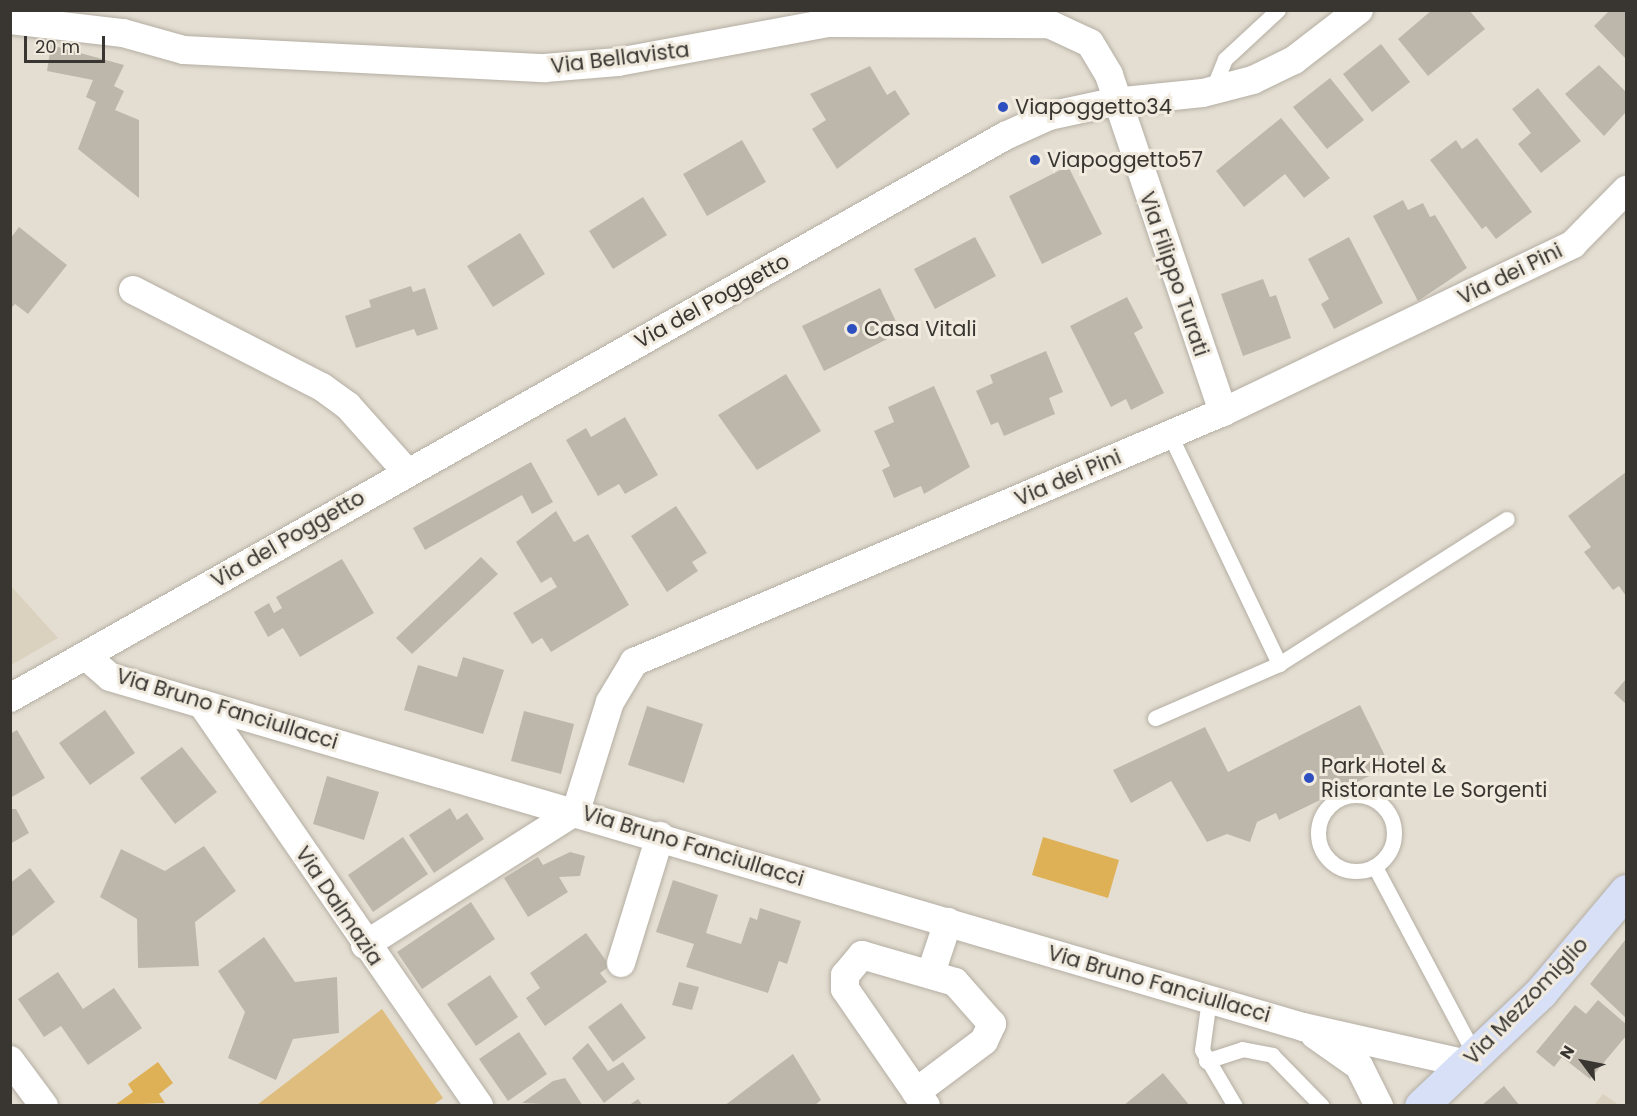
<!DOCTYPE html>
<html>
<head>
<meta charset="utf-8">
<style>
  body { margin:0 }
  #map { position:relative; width:1637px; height:1116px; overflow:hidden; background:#e4ded2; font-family:Poppins,sans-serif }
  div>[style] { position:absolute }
  .built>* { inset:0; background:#dbd1bf }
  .green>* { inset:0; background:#debd7e }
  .water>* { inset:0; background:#deb156 }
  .building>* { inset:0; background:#bdb7ab }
  .roads { filter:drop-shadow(0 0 2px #b4aea3) drop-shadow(0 0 2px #b4aea3) }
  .lane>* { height:15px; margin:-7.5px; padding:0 7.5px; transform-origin:7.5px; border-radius:7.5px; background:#fff }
  .lane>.ring { margin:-7.5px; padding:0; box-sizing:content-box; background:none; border:15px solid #fff; border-radius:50% }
  .street>* { height:28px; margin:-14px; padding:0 14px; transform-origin:14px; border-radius:14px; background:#fff }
  .secondary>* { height:33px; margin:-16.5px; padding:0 16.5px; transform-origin:16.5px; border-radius:16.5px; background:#d7e0f7 }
  .dots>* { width:16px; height:16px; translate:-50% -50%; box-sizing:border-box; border:3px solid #f1ebdf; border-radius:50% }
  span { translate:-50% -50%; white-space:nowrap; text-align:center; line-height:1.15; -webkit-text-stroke:6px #f1ebdf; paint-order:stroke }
  .street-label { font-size:21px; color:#393632 }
  .poi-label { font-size:21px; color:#393632 }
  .left { translate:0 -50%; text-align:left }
  .frame { position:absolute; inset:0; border:12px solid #393632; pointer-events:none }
  .north { position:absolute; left:1553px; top:1032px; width:60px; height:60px; -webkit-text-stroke:4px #f1ebdf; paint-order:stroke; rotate:302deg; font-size:16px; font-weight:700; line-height:24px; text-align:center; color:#393632 }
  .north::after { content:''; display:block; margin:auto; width:21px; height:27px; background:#393632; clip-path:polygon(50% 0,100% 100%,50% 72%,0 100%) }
  .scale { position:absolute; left:24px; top:36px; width:81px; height:27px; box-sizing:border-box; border:3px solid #393632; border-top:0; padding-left:8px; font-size:18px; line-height:21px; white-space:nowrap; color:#393632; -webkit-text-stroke:4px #f1ebdf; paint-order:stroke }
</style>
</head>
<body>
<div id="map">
  <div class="built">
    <div style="clip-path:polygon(11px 586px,58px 638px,11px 665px,10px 665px)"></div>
    <div style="clip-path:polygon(1603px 1094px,1619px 1105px,1594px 1105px)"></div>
  </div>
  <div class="green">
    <div style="clip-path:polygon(382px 1009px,443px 1098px,433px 1105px,257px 1105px)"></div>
  </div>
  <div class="water">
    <div style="clip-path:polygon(1043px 837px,1119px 860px,1108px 898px,1032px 875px)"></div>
    <div style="clip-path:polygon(158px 1062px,173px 1083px,159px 1094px,165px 1103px,115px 1105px,133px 1092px,128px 1084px)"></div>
  </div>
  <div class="building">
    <div style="clip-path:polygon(1432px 10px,1469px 10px,1485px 29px,1428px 76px,1398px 39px)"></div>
    <div style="clip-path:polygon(1610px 10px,1626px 10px,1626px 59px,1594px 26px)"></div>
    <div style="clip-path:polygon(1381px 44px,1410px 82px,1372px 112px,1343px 74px)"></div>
    <div style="clip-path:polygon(51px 45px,124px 65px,114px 86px,124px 91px,115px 110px,139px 120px,139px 198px,78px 149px,96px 102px,86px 97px,93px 80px,47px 71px)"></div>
    <div style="clip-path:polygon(1599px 65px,1626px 92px,1626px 112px,1604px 136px,1565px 94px)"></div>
    <div style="clip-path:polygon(870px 66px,887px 95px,895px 90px,910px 114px,837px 169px,812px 129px,826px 120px,810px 94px)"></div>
    <div style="clip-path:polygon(1330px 78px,1364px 120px,1327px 149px,1293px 107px)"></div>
    <div style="clip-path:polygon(1538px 88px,1581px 141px,1541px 173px,1518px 144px,1531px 133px,1512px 109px)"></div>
    <div style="clip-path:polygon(1281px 118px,1330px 178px,1304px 198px,1285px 174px,1244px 207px,1216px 171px)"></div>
    <div style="clip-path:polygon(1477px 138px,1532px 212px,1496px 239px,1486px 226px,1482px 229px,1430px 160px,1456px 140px,1462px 149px)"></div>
    <div style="clip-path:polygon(742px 140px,766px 182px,707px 216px,683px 174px)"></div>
    <div style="clip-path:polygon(1068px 166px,1102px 234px,1042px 264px,1009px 196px)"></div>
    <div style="clip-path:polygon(643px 197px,667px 235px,613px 269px,589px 231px)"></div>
    <div style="clip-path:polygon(1403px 200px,1408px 210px,1423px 203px,1430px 217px,1435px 215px,1467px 268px,1418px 301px,1373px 216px)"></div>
    <div style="clip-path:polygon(19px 227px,67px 265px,28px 314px,15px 304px,10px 309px,10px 239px)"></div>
    <div style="clip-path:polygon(520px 233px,545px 274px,493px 307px,467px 266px)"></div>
    <div style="clip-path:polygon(975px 237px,996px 276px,935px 309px,914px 269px)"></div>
    <div style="clip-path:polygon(1349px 237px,1383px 303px,1334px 329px,1321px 304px,1329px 299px,1308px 259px)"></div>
    <div style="clip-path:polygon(1263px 279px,1270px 297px,1276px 295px,1291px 338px,1243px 356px,1221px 294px)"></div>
    <div style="clip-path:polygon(411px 286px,413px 292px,425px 288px,438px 329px,417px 336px,414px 329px,356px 348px,345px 316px,371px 307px,369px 300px)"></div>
    <div style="clip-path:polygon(880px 288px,901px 332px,824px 371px,802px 326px)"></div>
    <div style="clip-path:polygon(1127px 297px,1143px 328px,1134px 333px,1164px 393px,1131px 410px,1126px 399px,1111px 407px,1070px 326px)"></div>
    <div style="clip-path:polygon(1046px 351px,1063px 392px,1049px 398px,1055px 414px,1004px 436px,998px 422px,991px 425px,976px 391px,993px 383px,990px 375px)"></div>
    <div style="clip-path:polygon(786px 374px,821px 431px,757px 470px,718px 415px)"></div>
    <div style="clip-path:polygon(934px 386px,970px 467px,924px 494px,921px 486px,894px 498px,882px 470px,890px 466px,874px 431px,894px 422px,888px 407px)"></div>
    <div style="clip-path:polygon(625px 417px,658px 475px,625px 494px,619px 484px,598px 496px,566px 440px,586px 428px,591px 437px)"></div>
    <div style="clip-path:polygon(531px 462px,553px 502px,532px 514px,522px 495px,425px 550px,413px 528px)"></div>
    <div style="clip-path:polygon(1626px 472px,1626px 596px,1619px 586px,1613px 590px,1584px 552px,1591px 547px,1568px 516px)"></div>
    <div style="clip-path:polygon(676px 506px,707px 553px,692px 562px,698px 571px,667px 592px,631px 536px)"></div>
    <div style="clip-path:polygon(556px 511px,574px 542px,588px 534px,629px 605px,551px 652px,542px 638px,532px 644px,513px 613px,557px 587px,551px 577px,541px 583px,516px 542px)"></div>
    <div style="clip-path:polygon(481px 557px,498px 574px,412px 654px,396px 638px)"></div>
    <div style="clip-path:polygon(342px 559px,374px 613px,300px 657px,283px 628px,268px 637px,254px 612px,269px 603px,274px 613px,282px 608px,276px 597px)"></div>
    <div style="clip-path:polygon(463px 657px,504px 670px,483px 734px,404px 710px,418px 665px,457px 677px)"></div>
    <div style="clip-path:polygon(1626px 679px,1626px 704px,1614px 693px)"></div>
    <div style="clip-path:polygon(1360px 705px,1390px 766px,1279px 820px,1276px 813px,1257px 822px,1250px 842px,1227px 834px,1207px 842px,1171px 781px,1131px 803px,1113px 770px,1205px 727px,1228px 772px)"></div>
    <div style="clip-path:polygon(647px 706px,703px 724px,684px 783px,628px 765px)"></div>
    <div style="clip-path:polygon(105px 710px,135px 753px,90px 785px,59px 743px)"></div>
    <div style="clip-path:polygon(524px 711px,574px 724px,561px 774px,511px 761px)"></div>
    <div style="clip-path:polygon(17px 730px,45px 778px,10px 798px,10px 734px)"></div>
    <div style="clip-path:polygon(182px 747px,217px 792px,175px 824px,140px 778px)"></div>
    <div style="clip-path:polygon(327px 776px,379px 792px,364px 840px,313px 824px)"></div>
    <div style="clip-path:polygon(450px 808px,457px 820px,467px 813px,484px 839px,434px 873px,409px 835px)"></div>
    <div style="clip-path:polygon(10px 809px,16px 809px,29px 833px,10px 844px)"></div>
    <div style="clip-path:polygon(403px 837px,428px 874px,373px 912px,348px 875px)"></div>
    <div style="clip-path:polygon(204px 846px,236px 891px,195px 922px,199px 966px,138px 968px,137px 919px,100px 897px,121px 849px,165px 871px)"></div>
    <div style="clip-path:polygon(570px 852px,585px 856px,580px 876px,559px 877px,568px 892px,528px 917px,504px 878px,538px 857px,543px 865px)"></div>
    <div style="clip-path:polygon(30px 868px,55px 902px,10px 938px,10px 883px)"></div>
    <div style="clip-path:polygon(673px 880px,718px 895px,706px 933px,741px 944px,750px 917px,757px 920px,760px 908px,801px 921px,787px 964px,779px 961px,768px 993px,686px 967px,694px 944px,656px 932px)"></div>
    <div style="clip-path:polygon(471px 902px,495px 939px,422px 989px,397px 952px)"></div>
    <div style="clip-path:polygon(586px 933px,610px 966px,600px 973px,607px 982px,545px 1026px,526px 998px,540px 988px,530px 973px)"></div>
    <div style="clip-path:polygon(264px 937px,295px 982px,337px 977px,339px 1033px,293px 1039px,276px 1080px,228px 1058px,245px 1012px,218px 971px)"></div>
    <div style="clip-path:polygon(1626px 939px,1626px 1018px,1590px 984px)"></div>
    <div style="clip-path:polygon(58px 972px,83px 1009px,114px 988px,142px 1028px,88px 1065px,61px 1026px,44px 1037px,18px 999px)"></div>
    <div style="clip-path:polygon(490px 975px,518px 1017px,476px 1046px,447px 1004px)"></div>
    <div style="clip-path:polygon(679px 982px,699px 987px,692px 1010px,672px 1005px)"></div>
    <div style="clip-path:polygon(1598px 1000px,1626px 1024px,1626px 1036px,1590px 1079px,1562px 1057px,1554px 1067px,1536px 1052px,1575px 1005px,1586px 1014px)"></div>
    <div style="clip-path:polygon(621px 1003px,646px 1038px,613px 1062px,588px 1027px)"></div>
    <div style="clip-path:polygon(519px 1032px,547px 1074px,508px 1101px,479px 1059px)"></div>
    <div style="clip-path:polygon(588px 1043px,608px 1071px,623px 1062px,635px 1079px,604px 1103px,572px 1058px)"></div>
    <div style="clip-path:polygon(793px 1054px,821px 1100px,814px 1106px,724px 1106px)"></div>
    <div style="clip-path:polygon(1163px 1073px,1190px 1106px,1123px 1106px)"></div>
    <div style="clip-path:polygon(565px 1078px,583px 1106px,522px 1103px,553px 1081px)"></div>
    <div style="clip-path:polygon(1504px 1086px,1520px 1106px,1481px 1106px)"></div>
    <div style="clip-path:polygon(638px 1099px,643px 1106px,628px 1106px)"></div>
  </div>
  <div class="roads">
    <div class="lane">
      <div style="left:1212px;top:91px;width:35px;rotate:-68deg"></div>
      <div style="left:1225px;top:59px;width:72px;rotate:-42.8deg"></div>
      <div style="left:1170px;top:435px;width:254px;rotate:64.5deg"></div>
      <div style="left:1155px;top:718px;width:135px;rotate:-23.5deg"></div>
      <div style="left:1279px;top:664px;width:270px;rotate:-32.5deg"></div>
      <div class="ring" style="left:1318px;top:795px;width:61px;height:61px"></div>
      <div style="left:1375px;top:867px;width:213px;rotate:62deg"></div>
      <div style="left:1209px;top:999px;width:51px;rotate:97.8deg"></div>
      <div style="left:1202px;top:1050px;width:65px;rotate:59.5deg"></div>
      <div style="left:1206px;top:1061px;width:38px;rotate:-18deg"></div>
      <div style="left:1242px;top:1049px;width:31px;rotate:11deg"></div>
      <div style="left:1272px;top:1055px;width:71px;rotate:45.6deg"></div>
    </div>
    <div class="street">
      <div style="left:10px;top:20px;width:114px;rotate:6.6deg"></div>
      <div style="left:123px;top:33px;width:63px;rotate:15.6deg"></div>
      <div style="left:184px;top:50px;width:361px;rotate:2.9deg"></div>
      <div style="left:545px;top:68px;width:73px;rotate:-4.7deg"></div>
      <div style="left:618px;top:62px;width:215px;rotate:-10.5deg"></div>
      <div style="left:829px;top:23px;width:220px;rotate:0.3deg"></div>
      <div style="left:1049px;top:24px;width:45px;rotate:24.9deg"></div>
      <div style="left:1090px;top:43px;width:37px;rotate:59deg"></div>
      <div style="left:1109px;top:75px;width:356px;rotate:71.3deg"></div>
      <div style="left:133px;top:290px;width:212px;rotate:27.2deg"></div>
      <div style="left:322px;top:387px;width:32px;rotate:36deg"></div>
      <div style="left:348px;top:406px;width:86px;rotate:48.3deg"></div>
      <div style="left:87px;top:657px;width:30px;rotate:41deg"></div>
      <div style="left:110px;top:677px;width:96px;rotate:16.4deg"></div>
      <div style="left:202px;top:704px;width:1147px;rotate:16.35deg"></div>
      <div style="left:1303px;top:1027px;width:168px;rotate:12.7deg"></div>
      <div style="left:10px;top:698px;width:1143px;rotate:-29.46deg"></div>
      <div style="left:1005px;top:136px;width:48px;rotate:-24.4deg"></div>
      <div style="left:1049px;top:116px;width:66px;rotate:-12.2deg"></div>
      <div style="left:1114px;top:102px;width:89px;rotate:-5.8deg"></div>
      <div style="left:1203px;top:93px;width:52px;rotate:-14.6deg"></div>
      <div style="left:1253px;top:80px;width:46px;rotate:-26deg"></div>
      <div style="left:1294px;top:60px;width:82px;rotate:-37.6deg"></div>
      <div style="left:202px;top:704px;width:488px;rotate:55.4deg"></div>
      <div style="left:365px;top:945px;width:250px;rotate:-32.4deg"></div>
      <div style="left:576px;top:811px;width:114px;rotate:-72.7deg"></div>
      <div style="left:610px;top:702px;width:47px;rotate:-59deg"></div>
      <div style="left:634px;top:662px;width:640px;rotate:-23deg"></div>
      <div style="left:1223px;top:412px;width:388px;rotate:-25.6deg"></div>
      <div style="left:1573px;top:244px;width:76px;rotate:-45.5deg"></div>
      <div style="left:621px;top:963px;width:133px;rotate:-72.9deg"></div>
      <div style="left:931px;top:973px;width:54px;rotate:-71.6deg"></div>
      <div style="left:1315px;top:1035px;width:54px;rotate:35.2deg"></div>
      <div style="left:1359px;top:1066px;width:45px;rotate:63.4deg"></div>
      <div style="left:10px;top:1060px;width:57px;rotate:53.5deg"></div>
      <div style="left:916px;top:1092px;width:85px;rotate:-36.9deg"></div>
      <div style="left:984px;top:1041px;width:19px;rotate:-65deg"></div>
      <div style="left:992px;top:1024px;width:56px;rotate:-131.4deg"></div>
      <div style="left:955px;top:982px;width:97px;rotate:-163.8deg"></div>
      <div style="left:862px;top:955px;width:26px;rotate:130deg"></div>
      <div style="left:845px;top:975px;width:14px;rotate:90deg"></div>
      <div style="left:845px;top:989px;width:125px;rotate:55.4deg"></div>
      <div style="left:916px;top:1092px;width:17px;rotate:54deg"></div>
    </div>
    <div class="secondary">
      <div style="left:1421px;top:1106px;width:166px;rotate:-43.5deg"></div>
      <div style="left:1541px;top:992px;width:132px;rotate:-49.9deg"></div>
    </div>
  </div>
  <div class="dots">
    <div style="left:1003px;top:107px;background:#2d4fbf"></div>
    <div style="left:1035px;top:160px;background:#2d4fbf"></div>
    <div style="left:852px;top:329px;background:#2d4fbf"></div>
    <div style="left:1309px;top:778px;background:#2d4fbf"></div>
  </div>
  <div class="street-label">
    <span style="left:620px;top:58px;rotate:-7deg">Via Bellavista</span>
    <span style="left:1174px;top:274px;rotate:71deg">Via Filippo Turati</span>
    <span style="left:1510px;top:274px;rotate:-26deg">Via dei Pini</span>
    <span style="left:712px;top:301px;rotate:-29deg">Via del Poggetto</span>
    <span style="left:1068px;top:478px;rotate:-23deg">Via dei Pini</span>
    <span style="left:288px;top:539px;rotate:-30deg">Via del Poggetto</span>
    <span style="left:227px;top:709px;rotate:17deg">Via Bruno Fanciullacci</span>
    <span style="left:693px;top:846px;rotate:17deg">Via Bruno Fanciullacci</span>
    <span style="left:339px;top:906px;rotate:56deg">Via Dalmazia</span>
    <span style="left:1159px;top:984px;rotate:16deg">Via Bruno Fanciullacci</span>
    <span style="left:1526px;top:1001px;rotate:-46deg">Via Mezzomiglio</span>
  </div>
  <div class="poi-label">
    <span class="left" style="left:1015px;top:107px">Viapoggetto34</span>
    <span class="left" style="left:1047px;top:160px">Viapoggetto57</span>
    <span class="left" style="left:864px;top:329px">Casa Vitali</span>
    <span class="left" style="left:1321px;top:778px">Park Hotel &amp;<br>Ristorante Le Sorgenti</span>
  </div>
  <div class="frame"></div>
  <div class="north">N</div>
  <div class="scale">20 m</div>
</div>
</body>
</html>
